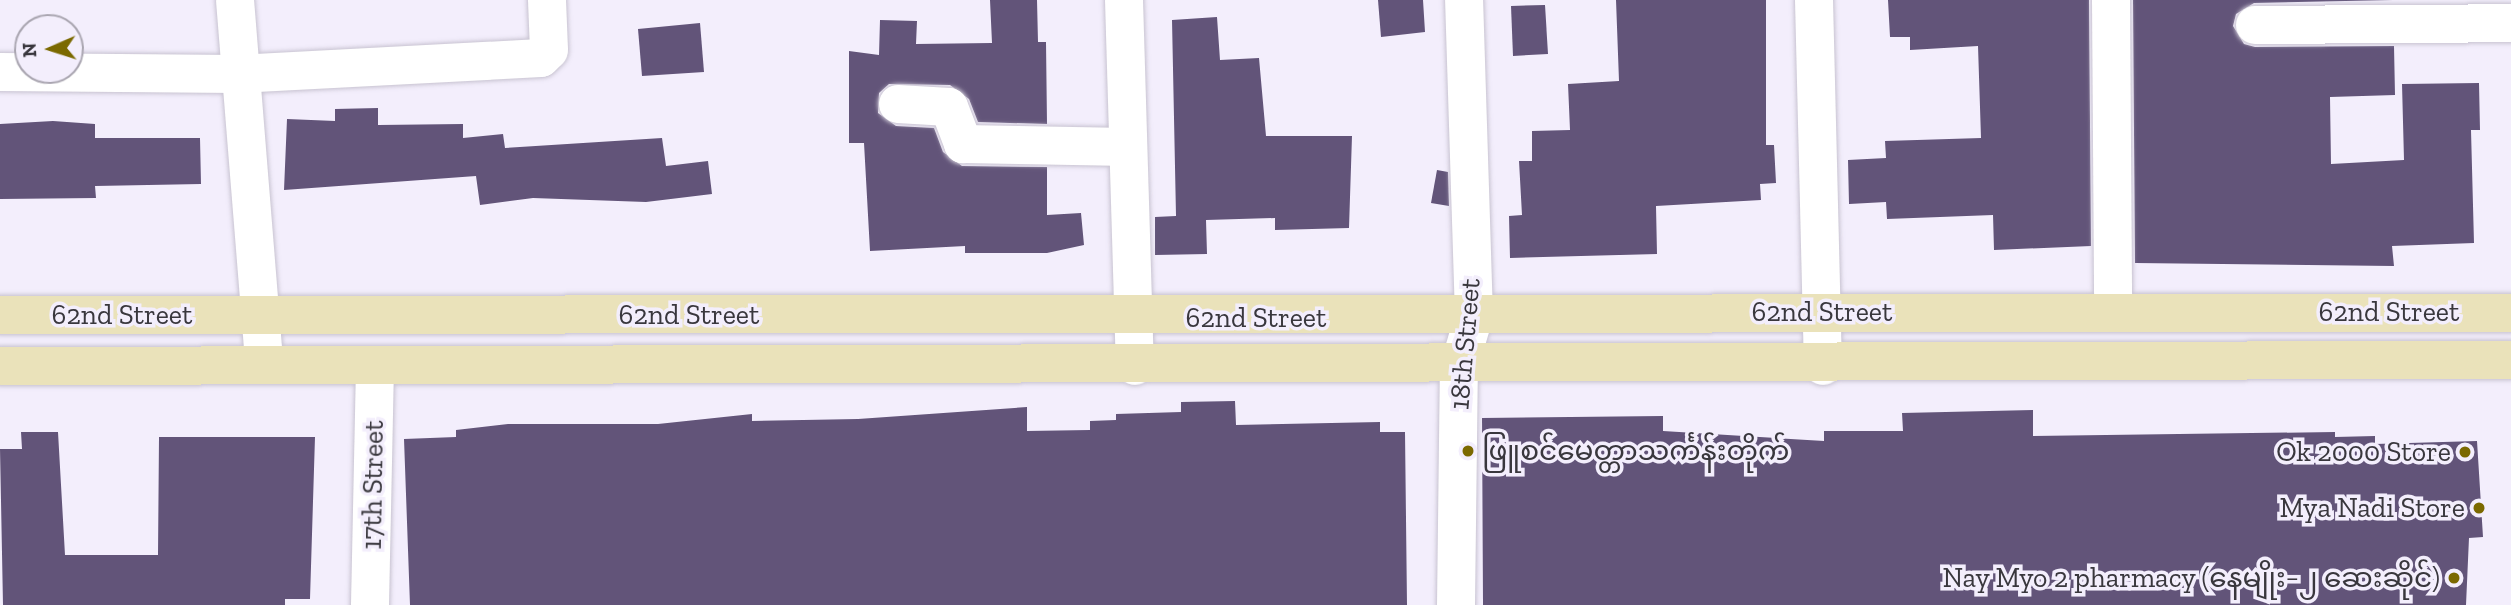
<!DOCTYPE html>
<html>
<head>
<meta charset="utf-8">
<style>
  body { margin:0 }
  #map { position:relative; width:2511px; height:605px; overflow:hidden; background:#f3eefc; font-family:"Zilla Slab","Noto Sans Myanmar",serif }
  div>[style] { position:absolute }
  .building>* { inset:0; background:#625479 }
  .roads { filter:drop-shadow(0 0 2px #c8c3d1) drop-shadow(0 0 2px #c8c3d1) }
  .street>* { height:38px; margin:-19px; padding:0 19px; transform-origin:19px; border-radius:19px; background:#fff }
  .secondary>* { height:38px; margin:-19px; padding:0 19px; transform-origin:19px; border-radius:19px; background:#eae2ba }
  .dots>* { width:19px; height:19px; translate:-50% -50%; box-sizing:border-box; border:4px solid #f3eefc; border-radius:50% }
  span { translate:-50% -50%; white-space:nowrap; text-align:center; line-height:1.15; -webkit-text-stroke:7px #f3eefc; paint-order:stroke }
  .street-label { font-size:28px; color:#39373d }
  .poi-label { font-size:28px; color:#39373d }
  .left { translate:0 -50%; text-align:left }
  .right { translate:-100% -50%; text-align:right }
  .north { position:absolute; left:14px; top:14px; width:70px; height:70px; box-sizing:border-box; background:#f3eefc; border:2px solid #a9a5b0; border-radius:50%; rotate:267deg; font-size:19px; font-weight:700; line-height:28px; text-align:center; color:#39373d }
  .north::after { content:''; display:block; margin:auto; width:24px; height:32px; background:#7b6900; clip-path:polygon(50% 0,100% 100%,50% 72%,0 100%) }
</style>
</head>
<body>
<div id="map">
  <div class="building">
    <div style="clip-path:polygon(990px 0,1037px 0,1038px 42px,1046px 42px,1047px 124px,978px 122px,969px 99px,950px 85px,889px 84px,879px 93px,878px 113px,896px 126px,934px 128px,943px 152px,962px 166px,1047px 167px,1047px 215px,1081px 213px,1084px 245px,1047px 253px,965px 253px,965px 246px,870px 251px,864px 143px,849px 143px,849px 51px,879px 55px,880px 20px,917px 21px,916px 44px,992px 43px)"></div>
    <div style="clip-path:polygon(1378px 0,1423px 0,1425px 32px,1381px 37px)"></div>
    <div style="clip-path:polygon(1616px 0,1766px 0,1766px 145px,1774px 145px,1776px 183px,1760px 184px,1761px 200px,1656px 206px,1657px 254px,1510px 258px,1509px 216px,1522px 215px,1519px 161px,1532px 161px,1532px 131px,1570px 130px,1568px 84px,1619px 81px)"></div>
    <div style="clip-path:polygon(1888px 0,2089px 0,2091px 246px,1994px 250px,1993px 215px,1887px 219px,1886px 202px,1849px 204px,1848px 160px,1886px 158px,1885px 141px,1981px 138px,1978px 46px,1910px 50px,1910px 37px,1890px 37px)"></div>
    <div style="clip-path:polygon(2133px 0,2393px 0,2254px 3px,2236px 14px,2233px 26px,2244px 44px,2255px 47px,2394px 46px,2395px 95px,2330px 97px,2331px 164px,2404px 160px,2402px 84px,2479px 83px,2480px 130px,2471px 130px,2474px 243px,2392px 246px,2394px 266px,2135px 263px)"></div>
    <div style="clip-path:polygon(1545px 5px,1548px 54px,1513px 56px,1511px 6px)"></div>
    <div style="clip-path:polygon(1217px 17px,1220px 60px,1259px 58px,1266px 136px,1352px 136px,1349px 228px,1275px 230px,1275px 218px,1206px 220px,1207px 254px,1155px 255px,1155px 217px,1176px 216px,1172px 20px)"></div>
    <div style="clip-path:polygon(700px 23px,704px 72px,642px 76px,638px 29px)"></div>
    <div style="clip-path:polygon(378px 108px,378px 125px,463px 124px,463px 138px,503px 134px,505px 148px,662px 138px,666px 166px,708px 161px,712px 194px,646px 202px,533px 198px,480px 205px,476px 176px,284px 190px,287px 119px,335px 121px,335px 109px)"></div>
    <div style="clip-path:polygon(53px 121px,95px 124px,95px 138px,200px 138px,201px 184px,95px 186px,96px 198px,0 199px,0 124px)"></div>
    <div style="clip-path:polygon(1437px 170px,1448px 172px,1449px 206px,1431px 203px)"></div>
    <div style="clip-path:polygon(1235px 401px,1236px 425px,1380px 422px,1380px 432px,1405px 432px,1407px 605px,410px 605px,404px 439px,456px 437px,456px 430px,508px 424px,658px 424px,752px 414px,752px 421px,858px 419px,1027px 407px,1027px 431px,1090px 430px,1090px 421px,1116px 420px,1116px 414px,1181px 412px,1181px 402px)"></div>
    <div style="clip-path:polygon(2033px 410px,2033px 436px,2335px 432px,2335px 437px,2375px 436px,2375px 444px,2477px 441px,2483px 537px,2469px 538px,2466px 605px,1483px 605px,1482px 418px,1663px 416px,1663px 431px,1824px 441px,1824px 431px,1903px 431px,1902px 413px)"></div>
    <div style="clip-path:polygon(21px 432px,58px 432px,65px 555px,158px 555px,159px 437px,315px 437px,310px 599px,285px 599px,285px 605px,3px 605px,0 449px,22px 449px)"></div>
  </div>
  <div class="roads">
    <div class="street">
      <div style="left:235px;top:0;width:365px;rotate:85.4deg"></div>
      <div style="left:1124px;top:0;width:366px;rotate:88.3deg"></div>
      <div style="left:1814px;top:0;width:366px;rotate:88.6deg"></div>
      <div style="left:2111px;top:0;width:311px;rotate:89.6deg"></div>
      <div style="left:2255px;top:25px;width:256px;rotate:-0.4deg"></div>
      <div style="left:0;top:72px;width:237px;rotate:0.5deg"></div>
      <div style="left:237px;top:74px;width:304px;rotate:-3deg"></div>
      <div style="left:541px;top:58px;width:11px;rotate:-45deg"></div>
      <div style="left:549px;top:50px;width:50px;rotate:-92.3deg"></div>
      <div style="left:898px;top:104px;width:51px;rotate:3.4deg"></div>
      <div style="left:949px;top:107px;width:40px;rotate:69deg"></div>
      <div style="left:963px;top:144px;width:165px;rotate:1deg"></div>
      <div style="left:370px;top:605px;width:240px;rotate:-88.8deg"></div>
      <div style="left:1456px;top:605px;width:238px;rotate:-89.3deg"></div>
      <div style="left:1459px;top:367px;width:53px;rotate:-73.6deg"></div>
      <div style="left:1474px;top:316px;width:316px;rotate:-91.8deg"></div>
    </div>
    <div class="secondary">
      <div style="left:0;top:315px;width:2511px;rotate:-0.05deg"></div>
      <div style="left:0;top:366px;width:2511px;rotate:-0.14deg"></div>
    </div>
  </div>
  <div class="dots">
    <div style="left:1468px;top:451px;background:#7b6900"></div>
    <div style="left:2465px;top:452px;background:#7b6900"></div>
    <div style="left:2479px;top:508px;background:#7b6900"></div>
    <div style="left:2454px;top:578px;background:#7b6900"></div>
  </div>
  <div class="street-label">
    <span style="left:1822px;top:312px">62nd Street</span>
    <span style="left:2389px;top:312px">62nd Street</span>
    <span style="left:122px;top:315px">62nd Street</span>
    <span style="left:689px;top:315px">62nd Street</span>
    <span style="left:1256px;top:318px">62nd Street</span>
    <span style="left:1465px;top:344px;rotate:-85deg">18th Street</span>
    <span style="left:373px;top:485px;rotate:-89deg">17th Street</span>
  </div>
  <div class="poi-label">
    <span class="left" style="left:1482px;top:451px">ဖြူစင်မေတ္တာသင်္ကန်းတိုက်</span>
    <span class="right" style="left:2451px;top:452px">Ok 2000 Store</span>
    <span class="right" style="left:2465px;top:508px">Mya Nadi Store</span>
    <span class="right" style="left:2440px;top:578px">Nay Myo 2 pharmacy (နေမျိုး−၂ ဆေးဆိုင်)</span>
  </div>
  <div class="north">N</div>
</div>
</body>
</html>
